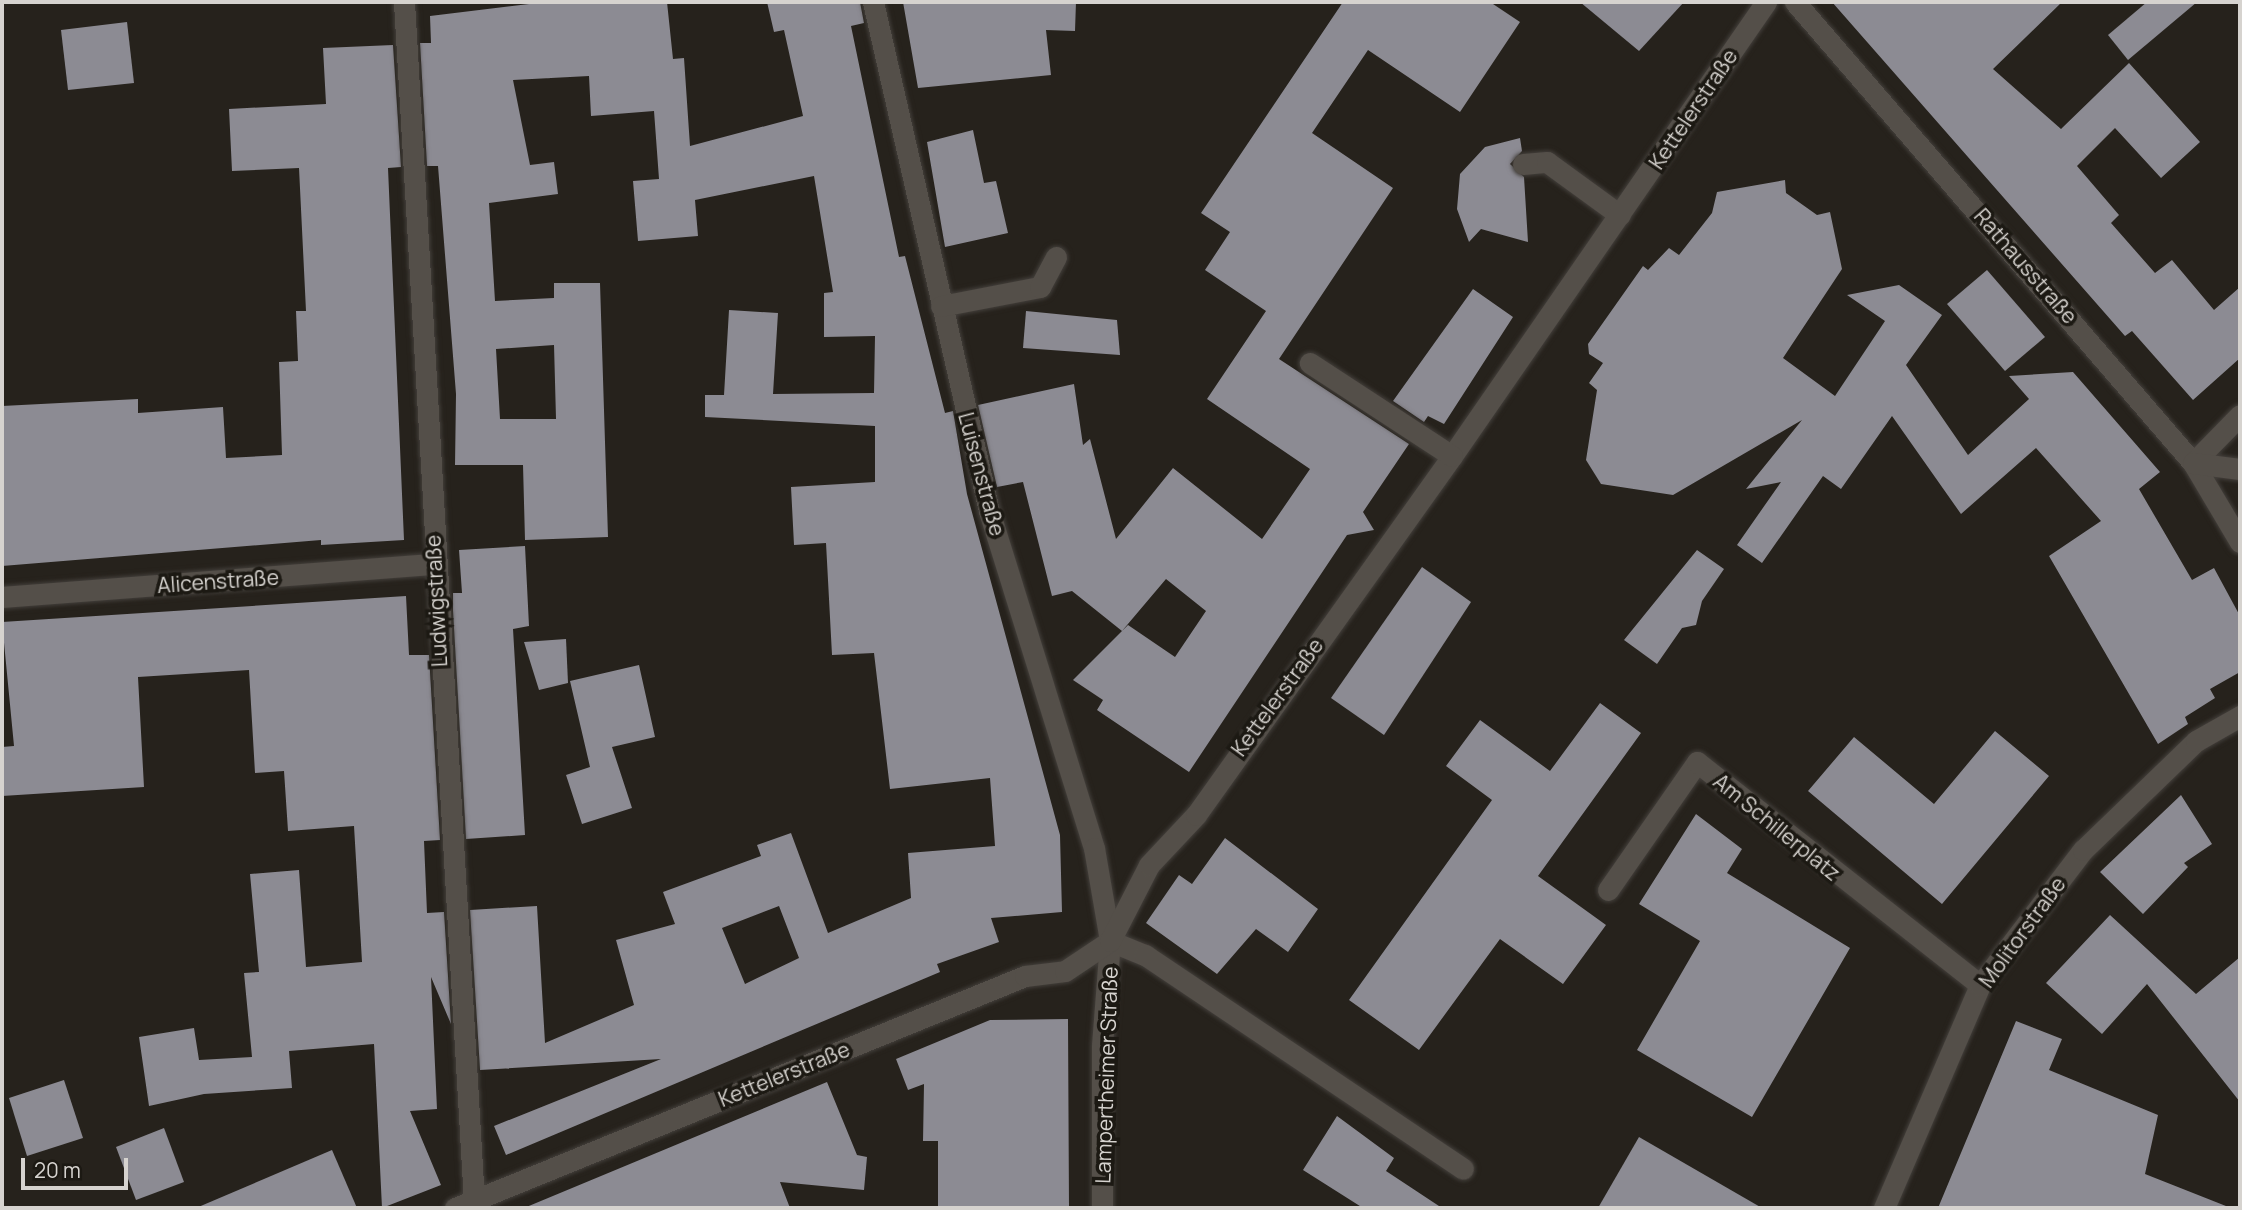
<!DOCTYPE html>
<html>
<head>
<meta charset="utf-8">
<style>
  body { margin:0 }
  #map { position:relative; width:2242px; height:1210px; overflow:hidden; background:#26221c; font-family:Manrope,sans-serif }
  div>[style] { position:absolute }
  .building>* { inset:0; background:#8c8b93 }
  .roads { filter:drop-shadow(0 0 2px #433f3b) drop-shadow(0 0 2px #433f3b) }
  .street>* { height:21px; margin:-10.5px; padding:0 10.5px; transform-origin:10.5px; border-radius:10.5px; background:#544f49 }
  span { translate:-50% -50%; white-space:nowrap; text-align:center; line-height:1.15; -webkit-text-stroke:7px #1c1913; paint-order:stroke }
  .street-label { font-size:21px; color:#d6d3cf }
  .frame { position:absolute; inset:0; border:4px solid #d6d3cf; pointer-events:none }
  .scale { position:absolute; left:21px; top:1158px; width:107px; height:32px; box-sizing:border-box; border:4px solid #d6d3cf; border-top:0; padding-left:9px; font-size:21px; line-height:24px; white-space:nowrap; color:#d6d3cf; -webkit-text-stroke:5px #1c1913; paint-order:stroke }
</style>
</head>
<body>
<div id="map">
  <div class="building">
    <div style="clip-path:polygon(evenodd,546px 2px,667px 2px,673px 59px,684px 58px,690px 146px,803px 116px,784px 30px,774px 32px,767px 2px,860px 2px,864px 23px,851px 26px,899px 257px,905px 256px,945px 413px,953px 411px,967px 494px,1060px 835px,1062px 912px,991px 918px,999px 942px,937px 964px,940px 972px,506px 1155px,494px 1126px,661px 1059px,480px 1070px,470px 910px,537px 906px,545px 1043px,634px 1005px,616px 940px,675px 924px,663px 892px,761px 856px,757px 845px,791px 833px,828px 933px,911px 898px,908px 853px,995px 846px,990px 778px,890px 789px,874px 653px,832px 655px,826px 543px,794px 545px,791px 487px,875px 482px,875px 426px,705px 417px,705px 395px,724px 395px,729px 310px,778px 313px,773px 394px,874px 393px,875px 336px,824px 337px,824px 293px,833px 292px,814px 176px,695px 200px,698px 236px,638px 241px,633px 181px,659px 179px,654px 111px,591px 116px,589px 76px,513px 80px,530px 165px,554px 162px,558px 194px,489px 203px,495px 301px,554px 298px,554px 283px,600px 283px,608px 537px,525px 540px,523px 465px,455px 465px,456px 394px,438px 166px,427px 166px,420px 43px,431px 43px,430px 16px,546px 2px,554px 345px,556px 419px,500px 419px,496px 349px,554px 345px,546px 2px,779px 906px,799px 958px,745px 984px,722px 928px,779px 906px)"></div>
    <div style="clip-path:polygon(903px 2px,1076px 2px,1075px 31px,1046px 30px,1051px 75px,918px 88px)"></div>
    <div style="clip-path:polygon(evenodd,1343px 2px,1490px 2px,1520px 22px,1460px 112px,1368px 50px,1312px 133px,1393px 188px,1279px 359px,1409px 444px,1363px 512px,1374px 530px,1347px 535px,1189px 772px,1097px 710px,1103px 700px,1073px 680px,1122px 631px,1072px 591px,1052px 596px,1023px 482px,997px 487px,978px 405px,1074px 384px,1083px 445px,1090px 439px,1116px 539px,1173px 468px,1262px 539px,1310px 469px,1207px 399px,1266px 311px,1205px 270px,1230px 232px,1201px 213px,1343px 2px,1166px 579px,1206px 611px,1175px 657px,1128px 625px,1122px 631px,1166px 579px)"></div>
    <div style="clip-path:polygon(1580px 2px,1684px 2px,1639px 51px)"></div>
    <div style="clip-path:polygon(1832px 2px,2062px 2px,1993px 69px,2061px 129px,2129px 63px,2200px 142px,2161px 178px,2115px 128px,2077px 166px,2119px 215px,2111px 223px,2155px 273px,2172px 260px,2214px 310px,2240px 287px,2240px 358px,2193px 400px,2132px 331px,2125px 336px)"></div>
    <div style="clip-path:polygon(2147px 2px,2197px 2px,2128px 60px,2108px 35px)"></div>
    <div style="clip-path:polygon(127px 22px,134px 83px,68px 90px,61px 30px)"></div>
    <div style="clip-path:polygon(393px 45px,401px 167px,388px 168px,404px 540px,321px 545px,321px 540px,2px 566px,2px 406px,138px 399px,138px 413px,223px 407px,226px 458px,282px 455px,279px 362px,298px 361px,296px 311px,306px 311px,299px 168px,232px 171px,229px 109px,326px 104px,323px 48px)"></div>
    <div style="clip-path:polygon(973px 130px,984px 183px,996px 181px,1008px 233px,945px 247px,927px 142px)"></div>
    <div style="clip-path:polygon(1520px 138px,1522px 151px,1510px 164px,1524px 177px,1528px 242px,1481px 229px,1469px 242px,1457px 209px,1460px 174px,1485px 147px)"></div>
    <div style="clip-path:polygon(1785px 180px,1786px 193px,1817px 215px,1830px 212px,1842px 269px,1783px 358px,1835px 396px,1885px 321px,1847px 295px,1899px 285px,1942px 315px,1906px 365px,1968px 455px,2029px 399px,2009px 376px,2073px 372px,2160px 472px,2139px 489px,2192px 580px,2214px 568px,2240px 616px,2240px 672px,2210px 689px,2215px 698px,2185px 717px,2188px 724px,2158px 744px,2049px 556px,2101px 521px,2036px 448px,1961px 514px,1892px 416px,1841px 489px,1823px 476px,1762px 563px,1737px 545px,1781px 482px,1746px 489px,1802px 420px,1673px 495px,1601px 484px,1586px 460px,1597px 390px,1589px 383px,1603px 363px,1589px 354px,1588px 344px,1643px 266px,1648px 270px,1669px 248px,1679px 255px,1712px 213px,1717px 192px)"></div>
    <div style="clip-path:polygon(1987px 270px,2045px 337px,2005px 371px,1947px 304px)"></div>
    <div style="clip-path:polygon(1473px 289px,1513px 317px,1444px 424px,1428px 416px,1424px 422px,1393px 401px)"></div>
    <div style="clip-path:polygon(1026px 311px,1117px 320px,1120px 355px,1023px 348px)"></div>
    <div style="clip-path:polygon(525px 546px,529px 626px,513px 629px,525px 835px,466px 839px,453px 611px,453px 593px,462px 593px,459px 550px)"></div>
    <div style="clip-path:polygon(1697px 550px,1724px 569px,1702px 601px,1696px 625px,1682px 628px,1657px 664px,1624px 640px)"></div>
    <div style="clip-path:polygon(1422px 567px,1471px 602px,1384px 735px,1331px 698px)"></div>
    <div style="clip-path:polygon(406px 596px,409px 655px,429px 655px,440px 840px,424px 841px,427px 913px,444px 912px,451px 1024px,431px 977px,437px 1109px,410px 1111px,441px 1185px,382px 1208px,374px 1044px,289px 1051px,292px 1088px,204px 1094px,149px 1106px,139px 1037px,194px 1028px,199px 1060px,252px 1057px,244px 973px,259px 972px,250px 874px,299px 870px,306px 967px,362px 962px,354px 826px,288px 831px,284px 771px,255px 773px,249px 670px,138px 677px,144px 787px,2px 796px,2px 747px,14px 746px,2px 622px)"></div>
    <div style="clip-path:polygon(566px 639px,568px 683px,539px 690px,524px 642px)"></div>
    <div style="clip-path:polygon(639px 665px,655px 737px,612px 747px,632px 808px,582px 824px,566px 775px,590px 767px,570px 681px)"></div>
    <div style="clip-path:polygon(1600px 703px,1641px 733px,1538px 876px,1606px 925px,1563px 984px,1500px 939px,1419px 1050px,1349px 1000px,1492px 800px,1446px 766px,1480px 720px,1550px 771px)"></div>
    <div style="clip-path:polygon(1995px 731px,2049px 776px,1942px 904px,1808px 791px,1854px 737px,1934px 804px)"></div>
    <div style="clip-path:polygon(2181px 795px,2212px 844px,2184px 863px,2188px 867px,2143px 914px,2100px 872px)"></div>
    <div style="clip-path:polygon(1696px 814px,1742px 849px,1727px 873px,1850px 948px,1752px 1117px,1637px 1050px,1700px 941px,1639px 904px)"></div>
    <div style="clip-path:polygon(1225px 838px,1318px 909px,1288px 952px,1256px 929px,1217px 974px,1146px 923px,1179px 875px,1192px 884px)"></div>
    <div style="clip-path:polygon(2110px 915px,2196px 994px,2240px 957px,2240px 1102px,2147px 984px,2102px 1034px,2046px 983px)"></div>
    <div style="clip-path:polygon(1068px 1019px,1069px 1208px,938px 1207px,938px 1141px,923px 1141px,924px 1084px,908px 1090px,896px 1059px,990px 1020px)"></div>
    <div style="clip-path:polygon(2016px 1021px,2062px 1039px,2049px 1070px,2158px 1115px,2145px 1174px,2231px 1208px,1938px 1208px)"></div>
    <div style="clip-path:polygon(64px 1080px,83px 1138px,27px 1156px,9px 1098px)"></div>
    <div style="clip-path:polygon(827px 1082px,857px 1155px,867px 1157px,864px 1190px,780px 1182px,790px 1208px,524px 1208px)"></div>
    <div style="clip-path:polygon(1337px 1116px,1394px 1158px,1386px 1171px,1442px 1208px,1363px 1208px,1303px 1170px)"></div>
    <div style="clip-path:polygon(164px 1128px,184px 1182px,136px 1200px,116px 1147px)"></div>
    <div style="clip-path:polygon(1639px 1137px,1762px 1208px,1598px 1208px)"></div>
    <div style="clip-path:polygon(332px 1150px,357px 1208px,196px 1208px)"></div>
  </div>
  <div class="roads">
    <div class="street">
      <div style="left:404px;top:2px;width:1201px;rotate:86.66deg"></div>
      <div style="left:873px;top:2px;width:522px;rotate:77.16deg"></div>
      <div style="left:989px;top:511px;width:353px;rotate:72.7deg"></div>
      <div style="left:1094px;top:848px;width:94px;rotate:80.2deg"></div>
      <div style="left:1110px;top:941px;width:104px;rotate:94.4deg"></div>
      <div style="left:1102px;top:1045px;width:163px;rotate:90deg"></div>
      <div style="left:1795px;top:2px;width:609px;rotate:49.19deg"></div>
      <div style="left:2193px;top:463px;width:92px;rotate:59.3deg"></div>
      <div style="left:1523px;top:164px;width:24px;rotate:-5deg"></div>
      <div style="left:1547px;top:162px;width:90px;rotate:36deg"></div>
      <div style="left:941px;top:306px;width:101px;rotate:-10.9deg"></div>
      <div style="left:1040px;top:287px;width:34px;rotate:-62deg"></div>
      <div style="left:1452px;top:456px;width:552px;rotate:-55.33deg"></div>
      <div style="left:2193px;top:463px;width:67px;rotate:-45.6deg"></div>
      <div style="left:2193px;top:463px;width:47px;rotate:7.3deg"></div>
      <div style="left:2px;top:597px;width:433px;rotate:-4.4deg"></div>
      <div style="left:1608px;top:890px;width:156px;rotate:-55.2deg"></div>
      <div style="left:1697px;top:762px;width:360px;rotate:38.2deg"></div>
      <div style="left:1110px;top:941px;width:38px;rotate:22deg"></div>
      <div style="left:1145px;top:955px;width:383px;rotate:33.9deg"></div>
      <div style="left:455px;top:1208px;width:615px;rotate:-22.15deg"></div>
      <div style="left:1025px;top:976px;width:40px;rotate:-7.1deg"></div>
      <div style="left:1065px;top:971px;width:54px;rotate:-33.7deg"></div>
      <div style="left:1110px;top:941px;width:85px;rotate:-62.8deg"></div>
      <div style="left:1149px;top:865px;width:69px;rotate:-46.8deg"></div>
      <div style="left:1196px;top:815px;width:441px;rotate:-54.5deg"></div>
      <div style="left:1452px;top:456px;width:170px;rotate:-146.8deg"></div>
      <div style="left:1884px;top:1208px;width:243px;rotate:-66.7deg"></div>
      <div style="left:1980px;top:985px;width:170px;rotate:-52.7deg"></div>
      <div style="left:2083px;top:850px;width:157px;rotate:-44deg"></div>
      <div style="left:2196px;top:741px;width:51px;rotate:-29.6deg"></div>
    </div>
  </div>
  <div class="street-label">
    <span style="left:1693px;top:109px;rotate:-56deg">Kettelerstraße</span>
    <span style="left:2026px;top:266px;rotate:49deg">Rathausstraße</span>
    <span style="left:982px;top:474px;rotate:75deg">Luisenstraße</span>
    <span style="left:218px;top:581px;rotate:-4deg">Alicenstraße</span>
    <span style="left:436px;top:601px;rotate:-93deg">Ludwigstraße</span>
    <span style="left:1277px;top:697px;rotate:-54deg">Kettelerstraße</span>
    <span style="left:1777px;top:827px;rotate:39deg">Am Schillerplatz</span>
    <span style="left:2022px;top:932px;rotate:-54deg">Molitorstraße</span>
    <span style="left:784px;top:1074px;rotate:-22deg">Kettelerstraße</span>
    <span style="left:1106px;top:1075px;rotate:-88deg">Lampertheimer Straße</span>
  </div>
  <div class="frame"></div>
  <div class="scale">20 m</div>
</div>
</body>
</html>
